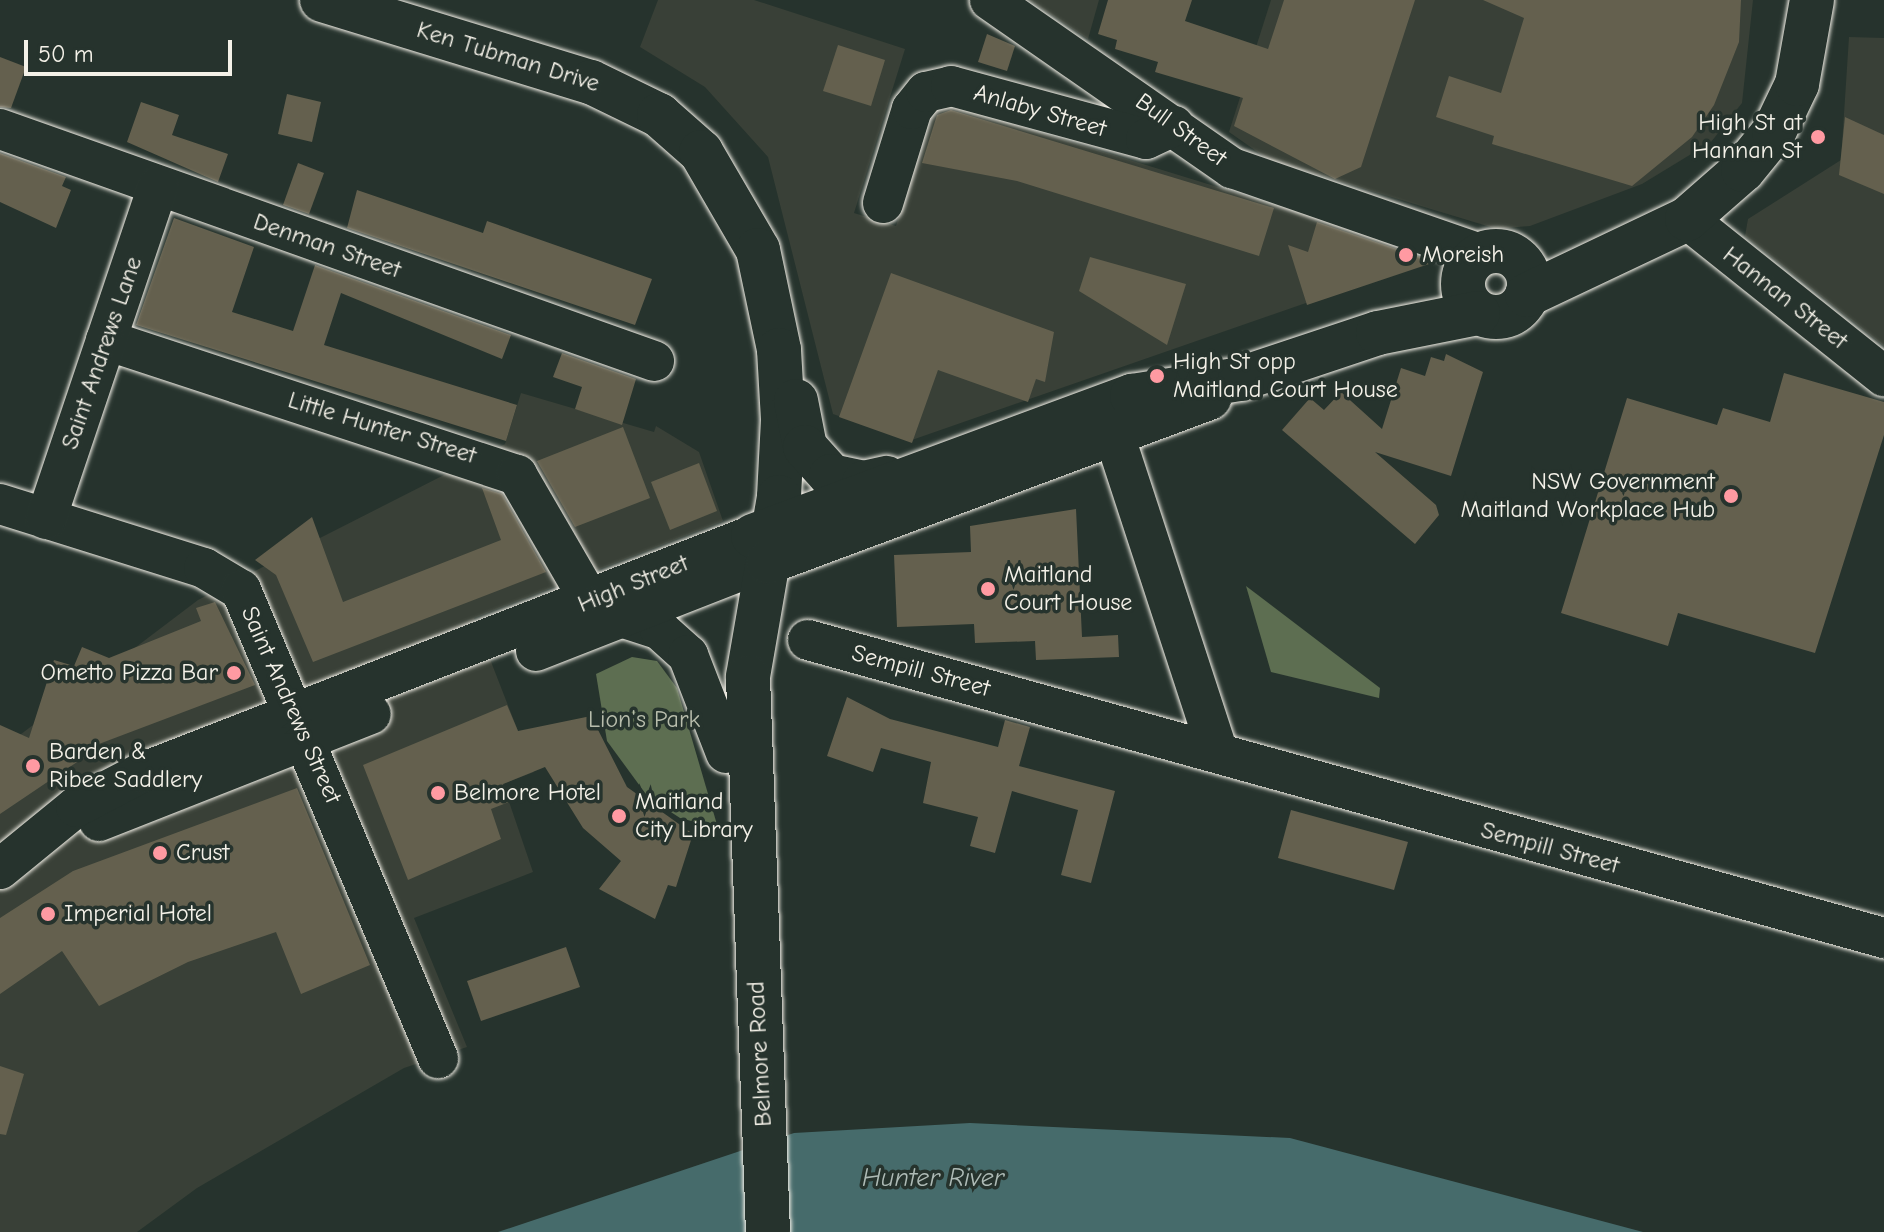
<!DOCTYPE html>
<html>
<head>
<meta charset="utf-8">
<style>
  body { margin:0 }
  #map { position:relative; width:1884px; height:1232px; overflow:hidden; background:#26332d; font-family:"Comic Neue",sans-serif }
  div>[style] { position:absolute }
  .built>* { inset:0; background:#394037 }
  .green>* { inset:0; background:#5d6e51 }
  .water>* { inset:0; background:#466b6b }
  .building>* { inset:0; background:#64604e }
  .roads { filter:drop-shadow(0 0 2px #f4f1e8) drop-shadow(0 0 2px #f4f1e8) }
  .minor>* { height:40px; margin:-20px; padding:0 20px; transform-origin:20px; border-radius:20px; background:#26332d }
  .major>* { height:44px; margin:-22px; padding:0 22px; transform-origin:22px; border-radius:22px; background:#26332d }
  .major>.ring { margin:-22px; padding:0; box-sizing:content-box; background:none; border:44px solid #26332d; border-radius:50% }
  .dots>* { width:22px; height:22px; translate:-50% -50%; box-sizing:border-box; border:4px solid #26332d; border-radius:50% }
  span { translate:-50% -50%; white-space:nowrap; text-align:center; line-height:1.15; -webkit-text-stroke:7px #26332d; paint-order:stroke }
  .street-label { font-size:24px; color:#f4f1e8 }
  .poi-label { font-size:24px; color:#f4f1e8 }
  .right { translate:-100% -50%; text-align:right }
  .left { translate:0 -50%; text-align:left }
  .park-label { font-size:24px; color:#b8bdac }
  .water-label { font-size:26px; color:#aebbb6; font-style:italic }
  .scale { position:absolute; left:24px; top:40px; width:208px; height:36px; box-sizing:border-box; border:4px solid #f4f1e8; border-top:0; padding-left:10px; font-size:24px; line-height:28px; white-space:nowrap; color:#f4f1e8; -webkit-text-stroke:6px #26332d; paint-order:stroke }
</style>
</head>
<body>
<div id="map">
  <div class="built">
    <div style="clip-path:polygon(658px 0,754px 0,905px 49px,854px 213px,896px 226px,933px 109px,945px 103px,1441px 256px,909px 441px,833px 414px,768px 157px,705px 87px,640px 47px)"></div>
    <div style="clip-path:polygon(1029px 0,1099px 0,1088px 39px)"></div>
    <div style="clip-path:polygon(1271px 0,1753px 0,1742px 103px,1711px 142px,1642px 184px,1530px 226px,1497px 229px,1269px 160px,1229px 132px)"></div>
    <div style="clip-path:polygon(1849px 37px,1884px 38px,1884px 346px,1745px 236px,1748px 219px,1841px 160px)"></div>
    <div style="clip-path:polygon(521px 393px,654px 432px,656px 426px,699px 452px,723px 521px,474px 618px,534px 772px,503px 784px,533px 872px,414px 918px,467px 1047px,404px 1068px,197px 1188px,137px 1232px,0 1232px,0 750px,198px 600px,505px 444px)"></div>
  </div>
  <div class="green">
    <div style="clip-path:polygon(1246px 586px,1380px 688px,1379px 698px,1271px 672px)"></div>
    <div style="clip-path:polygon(632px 657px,657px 661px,677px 688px,718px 828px,680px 818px,648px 797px,607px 741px,596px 674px)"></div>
  </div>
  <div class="water">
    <div style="clip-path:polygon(970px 1123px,1290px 1138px,1643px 1232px,498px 1232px,794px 1133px)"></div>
  </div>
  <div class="building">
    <div style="clip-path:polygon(1108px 0,1192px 0,1185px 21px,1268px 49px,1284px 0,1415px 0,1361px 167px,1335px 179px,1234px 126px,1243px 98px,1155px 72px,1158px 62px,1115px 49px,1117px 40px,1098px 34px)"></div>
    <div style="clip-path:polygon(1483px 0,1741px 0,1739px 42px,1714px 105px,1692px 137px,1632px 186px,1492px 144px,1494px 136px,1436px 117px,1449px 76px,1501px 93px,1524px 18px)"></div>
    <div style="clip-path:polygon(987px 34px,1015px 46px,1007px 71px,978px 62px)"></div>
    <div style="clip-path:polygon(838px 45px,885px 60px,871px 106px,823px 91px)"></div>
    <div style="clip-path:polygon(0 57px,26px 67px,11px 108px,0 107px)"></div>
    <div style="clip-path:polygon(287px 94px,321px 102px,312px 142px,278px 134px)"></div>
    <div style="clip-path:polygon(141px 102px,179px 115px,172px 135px,228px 154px,218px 182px,127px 142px)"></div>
    <div style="clip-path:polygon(951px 110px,1274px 208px,1259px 256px,1017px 181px,922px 163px,937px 115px)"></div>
    <div style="clip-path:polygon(1845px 117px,1884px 135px,1884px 194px,1839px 175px)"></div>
    <div style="clip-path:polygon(0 153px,66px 177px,62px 186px,71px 190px,56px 228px,0 202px)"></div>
    <div style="clip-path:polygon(298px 163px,324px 173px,309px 214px,283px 205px)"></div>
    <div style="clip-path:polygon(357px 190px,483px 233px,487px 221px,652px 279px,635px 325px,347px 228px)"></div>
    <div style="clip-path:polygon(174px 218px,254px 247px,232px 312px,293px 331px,315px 265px,511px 335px,502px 359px,341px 293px,324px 345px,517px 405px,506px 441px,136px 325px)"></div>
    <div style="clip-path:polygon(1317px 222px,1435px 262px,1307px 305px,1288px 245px,1308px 252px)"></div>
    <div style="clip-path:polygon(1090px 257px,1186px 284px,1167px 345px,1079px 291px)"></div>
    <div style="clip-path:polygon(891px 273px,1054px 332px,1045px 382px,1036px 379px,1028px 402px,938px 370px,912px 443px,839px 417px)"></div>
    <div style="clip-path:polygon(562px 353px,636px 379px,622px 425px,575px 409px,582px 387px,553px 377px)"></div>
    <div style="clip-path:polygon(1446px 354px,1483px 372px,1451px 476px,1375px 452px,1436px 505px,1439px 515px,1415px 544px,1282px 430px,1310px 398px,1324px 410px,1341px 392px,1382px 429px,1401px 368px,1425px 376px,1431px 357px,1444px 361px)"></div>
    <div style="clip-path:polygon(1784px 373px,1884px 402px,1884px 435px,1815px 653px,1678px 613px,1668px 646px,1561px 613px,1627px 398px,1717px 425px,1723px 408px,1770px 422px)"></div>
    <div style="clip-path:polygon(623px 427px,650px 498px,575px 527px,537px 461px)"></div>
    <div style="clip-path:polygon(699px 463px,717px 511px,670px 530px,651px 482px)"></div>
    <div style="clip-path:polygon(482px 488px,502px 494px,546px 572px,313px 662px,276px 575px,255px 560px,312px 517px,343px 602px,501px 540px)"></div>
    <div style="clip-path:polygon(1076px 509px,1082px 637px,1118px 635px,1119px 657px,1036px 660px,1035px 641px,975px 643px,974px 624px,897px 627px,894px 555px,971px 552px,970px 526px)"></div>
    <div style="clip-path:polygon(215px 602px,255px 685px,83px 750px,86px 756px,0 814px,0 725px,29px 738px,54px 660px,74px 666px,82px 647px,109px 658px,201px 621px,196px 608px)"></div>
    <div style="clip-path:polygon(847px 697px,890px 719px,998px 747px,1005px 720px,1030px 727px,1019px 766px,1115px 791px,1091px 883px,1061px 875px,1078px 810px,1012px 791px,995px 853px,970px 846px,978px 817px,923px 803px,931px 762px,881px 748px,873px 772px,827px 756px)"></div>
    <div style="clip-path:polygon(507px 705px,518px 731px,591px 716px,627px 787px,693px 834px,676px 887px,668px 885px,655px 919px,599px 889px,621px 861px,583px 828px,545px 767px,503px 784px,509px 802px,491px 809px,501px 839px,408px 880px,363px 765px)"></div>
    <div style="clip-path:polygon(297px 788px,370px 965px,301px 994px,276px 932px,188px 962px,99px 1006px,62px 951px,0 994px,0 918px,73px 871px)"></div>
    <div style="clip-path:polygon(1291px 810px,1408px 842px,1394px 890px,1278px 858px)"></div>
    <div style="clip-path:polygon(566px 947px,580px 987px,481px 1021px,467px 981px)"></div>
    <div style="clip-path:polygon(0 1066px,24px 1074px,6px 1135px,0 1134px)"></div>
  </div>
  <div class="roads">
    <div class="minor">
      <div style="left:990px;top:0;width:295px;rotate:34.8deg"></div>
      <div style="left:1232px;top:168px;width:263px;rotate:19.1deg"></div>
      <div style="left:0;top:129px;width:694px;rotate:19.53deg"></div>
      <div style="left:883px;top:203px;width:98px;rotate:-72.9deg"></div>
      <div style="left:912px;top:109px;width:22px;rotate:-51deg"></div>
      <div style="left:926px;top:92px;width:26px;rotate:-13deg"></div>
      <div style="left:951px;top:86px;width:202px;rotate:15.2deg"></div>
      <div style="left:1146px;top:139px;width:31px;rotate:-25deg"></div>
      <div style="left:1687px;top:219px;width:252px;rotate:38.6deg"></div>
      <div style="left:106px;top:340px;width:433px;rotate:18.2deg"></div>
      <div style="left:517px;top:475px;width:146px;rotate:59.9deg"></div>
      <div style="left:1105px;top:407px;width:363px;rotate:71.9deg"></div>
      <div style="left:0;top:504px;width:214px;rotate:17.4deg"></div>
      <div style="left:204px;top:568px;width:43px;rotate:30.7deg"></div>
      <div style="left:241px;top:590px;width:508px;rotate:67.17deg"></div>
      <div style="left:46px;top:519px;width:351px;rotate:-71.4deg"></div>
      <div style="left:624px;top:618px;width:38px;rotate:18deg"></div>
      <div style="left:660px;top:630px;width:38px;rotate:42deg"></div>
      <div style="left:688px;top:655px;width:105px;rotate:68.8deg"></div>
      <div style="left:808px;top:640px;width:1117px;rotate:15.48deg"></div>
      <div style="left:536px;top:651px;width:214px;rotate:-21.4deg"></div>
      <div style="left:99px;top:821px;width:292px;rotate:-21.5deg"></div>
      <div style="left:0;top:869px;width:98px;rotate:-39.2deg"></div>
      <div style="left:76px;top:807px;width:73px;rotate:-27.6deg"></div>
      <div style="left:141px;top:773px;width:646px;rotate:-21.24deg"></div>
    </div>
    <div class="major">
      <div style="left:322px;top:0;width:281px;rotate:17deg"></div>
      <div style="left:591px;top:82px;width:76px;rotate:25.9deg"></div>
      <div style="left:659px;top:115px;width:56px;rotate:41.4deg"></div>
      <div style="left:701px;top:152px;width:113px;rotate:59.8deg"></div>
      <div style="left:758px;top:250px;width:102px;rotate:78.1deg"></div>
      <div style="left:779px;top:350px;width:70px;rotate:86.7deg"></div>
      <div style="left:783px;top:420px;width:77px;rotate:93deg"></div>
      <div style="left:779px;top:497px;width:183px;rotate:99.8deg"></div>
      <div style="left:748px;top:677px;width:555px;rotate:87.94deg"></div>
      <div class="ring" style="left:1463px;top:251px;width:22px;height:22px"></div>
      <div style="left:1527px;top:295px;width:177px;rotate:-25.4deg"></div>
      <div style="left:1687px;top:219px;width:74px;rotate:-41.2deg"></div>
      <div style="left:1743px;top:170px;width:49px;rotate:-50.8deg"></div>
      <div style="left:1774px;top:132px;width:53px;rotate:-64.4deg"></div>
      <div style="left:1797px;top:84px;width:85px;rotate:-79.9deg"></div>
      <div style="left:796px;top:401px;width:47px;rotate:78.9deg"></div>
      <div style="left:805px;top:447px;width:39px;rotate:48deg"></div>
      <div style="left:831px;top:476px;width:34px;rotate:12deg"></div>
      <div style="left:864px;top:483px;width:23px;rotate:-13deg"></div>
      <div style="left:753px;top:536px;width:404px;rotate:-20.3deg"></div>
      <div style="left:1132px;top:396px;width:109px;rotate:-8.9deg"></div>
      <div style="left:1240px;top:379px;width:145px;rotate:-18.4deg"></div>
      <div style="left:1378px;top:333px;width:102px;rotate:-11.3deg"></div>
      <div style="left:768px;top:562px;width:471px;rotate:-20.4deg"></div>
    </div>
  </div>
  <div class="dots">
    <div style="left:1818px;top:137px;background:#ff9aa2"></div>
    <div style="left:1406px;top:255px;background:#ff9aa2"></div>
    <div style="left:1157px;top:376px;background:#ff9aa2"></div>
    <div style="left:1731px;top:496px;background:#ff9aa2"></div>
    <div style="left:988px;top:589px;background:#ff9aa2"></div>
    <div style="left:234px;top:673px;background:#ff9aa2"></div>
    <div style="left:33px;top:766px;background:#ff9aa2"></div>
    <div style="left:438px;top:793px;background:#ff9aa2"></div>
    <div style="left:619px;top:816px;background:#ff9aa2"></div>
    <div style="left:160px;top:853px;background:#ff9aa2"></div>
    <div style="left:48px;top:914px;background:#ff9aa2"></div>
  </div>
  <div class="street-label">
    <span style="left:508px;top:57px;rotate:17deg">Ken Tubman Drive</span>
    <span style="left:1040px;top:111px;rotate:16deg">Anlaby Street</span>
    <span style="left:1181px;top:130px;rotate:36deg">Bull Street</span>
    <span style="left:327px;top:246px;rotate:19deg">Denman Street</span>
    <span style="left:1785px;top:298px;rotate:38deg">Hannan Street</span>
    <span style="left:102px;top:353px;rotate:-71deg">Saint Andrews Lane</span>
    <span style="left:382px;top:428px;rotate:17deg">Little Hunter Street</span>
    <span style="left:633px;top:584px;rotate:-22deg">High Street</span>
    <span style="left:921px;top:671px;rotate:15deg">Sempill Street</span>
    <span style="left:291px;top:705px;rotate:66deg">Saint Andrews Street</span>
    <span style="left:1550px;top:848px;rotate:15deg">Sempill Street</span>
    <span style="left:760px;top:1054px;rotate:-93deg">Belmore Road</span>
  </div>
  <div class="poi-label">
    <span class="right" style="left:1802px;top:137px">High St at<br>Hannan St</span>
    <span class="left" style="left:1422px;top:255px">Moreish</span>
    <span class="left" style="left:1173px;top:376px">High St opp<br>Maitland Court House</span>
    <span class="right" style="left:1715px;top:496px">NSW Government<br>Maitland Workplace Hub</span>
    <span class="left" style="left:1004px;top:589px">Maitland<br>Court House</span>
    <span class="right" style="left:218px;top:673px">Ometto Pizza Bar</span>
    <span class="left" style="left:49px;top:766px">Barden &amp;<br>Ribee Saddlery</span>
    <span class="left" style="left:454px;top:793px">Belmore Hotel</span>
    <span class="left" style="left:635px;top:816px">Maitland<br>City Library</span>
    <span class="left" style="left:176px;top:853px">Crust</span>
    <span class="left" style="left:64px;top:914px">Imperial Hotel</span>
  </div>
  <div class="park-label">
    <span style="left:644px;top:720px">Lion's Park</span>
  </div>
  <div class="water-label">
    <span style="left:933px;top:1179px">Hunter River</span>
  </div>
  <div class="scale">50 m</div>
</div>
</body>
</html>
